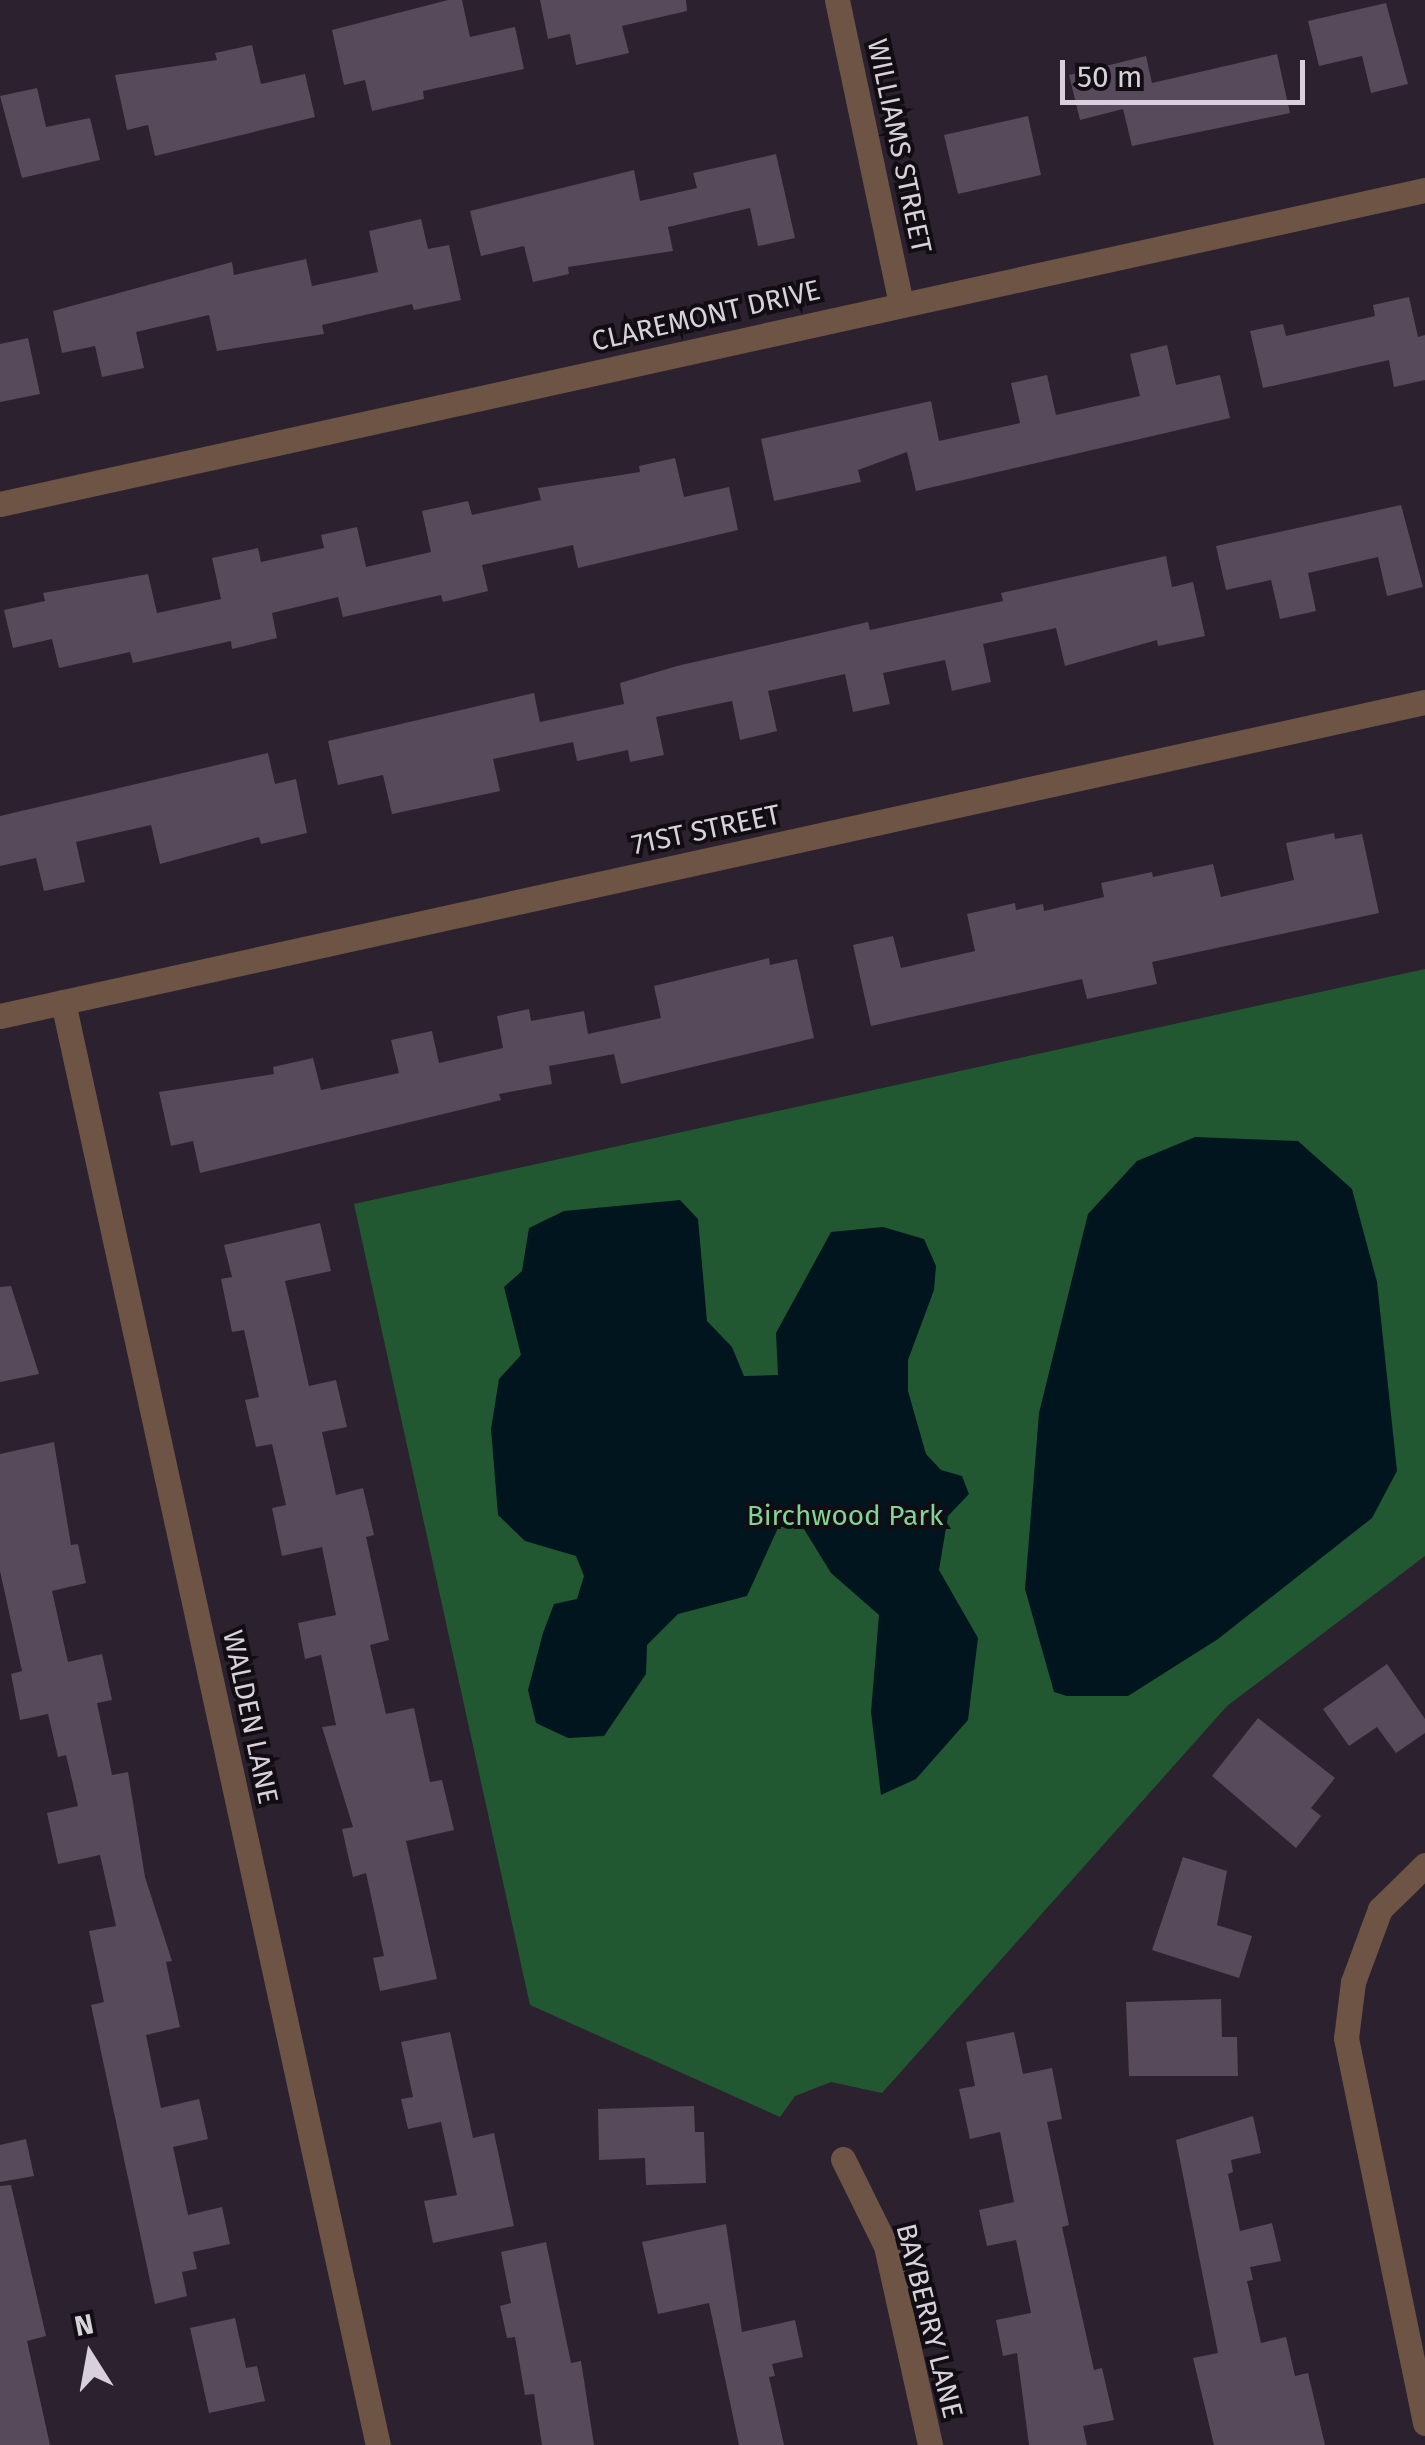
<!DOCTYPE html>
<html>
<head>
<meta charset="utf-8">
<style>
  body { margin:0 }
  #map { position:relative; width:1425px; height:2445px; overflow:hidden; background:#2c212f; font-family:"Fira Sans",sans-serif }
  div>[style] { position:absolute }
  .green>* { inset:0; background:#215832 }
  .water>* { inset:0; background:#00151e }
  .building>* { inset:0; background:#574a5a }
  .minor>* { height:25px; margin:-12.5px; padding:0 12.5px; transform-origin:12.5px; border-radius:12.5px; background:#6e5445 }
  span { translate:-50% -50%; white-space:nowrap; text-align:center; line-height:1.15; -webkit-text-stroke:8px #120d13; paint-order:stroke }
  .street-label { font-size:28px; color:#d8d0da }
  .park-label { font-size:28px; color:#7fd596 }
  .north { position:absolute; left:40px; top:2305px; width:100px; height:100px; -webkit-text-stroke:8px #120d13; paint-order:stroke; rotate:349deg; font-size:28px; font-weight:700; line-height:40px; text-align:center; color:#d8d0da }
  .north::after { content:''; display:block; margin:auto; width:35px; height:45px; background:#d8d0da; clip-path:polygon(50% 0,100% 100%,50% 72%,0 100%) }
  .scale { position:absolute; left:1060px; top:60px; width:245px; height:45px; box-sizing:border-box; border:5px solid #d8d0da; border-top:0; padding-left:12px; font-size:30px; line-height:35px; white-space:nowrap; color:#d8d0da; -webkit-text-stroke:8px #120d13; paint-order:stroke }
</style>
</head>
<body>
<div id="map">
  <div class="green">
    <div style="clip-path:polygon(1425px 969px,1425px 1556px,1227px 1706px,882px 2093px,831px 2082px,795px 2096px,780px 2117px,530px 2005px,354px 1204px)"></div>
  </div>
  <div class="water">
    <div style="clip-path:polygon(1195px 1137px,1298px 1141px,1352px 1189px,1377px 1282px,1397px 1471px,1372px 1518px,1218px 1639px,1128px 1696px,1067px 1696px,1054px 1692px,1025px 1589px,1039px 1413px,1088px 1214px,1137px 1161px)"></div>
    <div style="clip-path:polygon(680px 1200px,698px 1219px,707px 1321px,732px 1347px,744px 1376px,778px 1375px,776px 1333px,831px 1232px,883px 1227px,924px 1239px,936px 1266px,934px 1290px,908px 1360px,908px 1391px,926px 1454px,941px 1470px,962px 1476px,969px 1494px,948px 1516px,939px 1570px,978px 1638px,968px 1720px,916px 1779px,881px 1795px,871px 1712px,879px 1615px,831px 1573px,799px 1521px,778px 1528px,747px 1596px,678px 1614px,647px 1645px,646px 1674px,604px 1736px,568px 1738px,536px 1723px,528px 1690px,543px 1633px,554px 1604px,577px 1599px,584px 1576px,576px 1556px,525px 1541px,498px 1515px,491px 1429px,499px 1379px,521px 1355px,504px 1287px,522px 1271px,529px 1228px,564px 1211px)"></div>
  </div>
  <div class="building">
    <div style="clip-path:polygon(448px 0,462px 0,470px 37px,515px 27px,524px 69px,423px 91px,424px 99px,372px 111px,365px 80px,344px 85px,332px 30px)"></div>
    <div style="clip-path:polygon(540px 0,686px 0,687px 11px,622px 26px,629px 53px,576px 65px,570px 34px,548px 39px)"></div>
    <div style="clip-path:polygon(1386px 3px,1408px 84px,1371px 93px,1362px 56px,1319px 66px,1308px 21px)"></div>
    <div style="clip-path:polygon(252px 45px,261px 84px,305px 74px,315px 117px,155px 156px,148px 125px,127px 130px,115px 75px,217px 60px,215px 53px)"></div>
    <div style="clip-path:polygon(1277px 54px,1290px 113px,1132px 146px,1123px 109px,1080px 120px,1069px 75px,1146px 56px,1152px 83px)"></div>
    <div style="clip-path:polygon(37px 88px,46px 127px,90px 118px,100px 160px,22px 178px,0 96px)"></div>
    <div style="clip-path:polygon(1028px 116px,1041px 175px,958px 194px,944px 135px)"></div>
    <div style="clip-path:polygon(776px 154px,795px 238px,758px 246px,750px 208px,668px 227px,673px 251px,568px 267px,569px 274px,533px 282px,524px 246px,481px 256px,470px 211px,634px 170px,640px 201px,697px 188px,693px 173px)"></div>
    <div style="clip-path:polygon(421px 219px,428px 249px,449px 245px,461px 300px,414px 310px,412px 304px,322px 325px,324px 334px,217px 351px,209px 315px,136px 332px,144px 368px,102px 377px,95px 346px,62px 353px,53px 311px,232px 262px,234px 275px,306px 259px,312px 286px,378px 272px,369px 231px)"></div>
    <div style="clip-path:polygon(1409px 297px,1418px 337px,1425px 335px,1425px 380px,1394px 387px,1389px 360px,1263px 388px,1250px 331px,1283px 324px,1286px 336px,1375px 316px,1373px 305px)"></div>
    <div style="clip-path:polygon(28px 338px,40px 394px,0 402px,0 344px)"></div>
    <div style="clip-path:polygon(1167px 345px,1176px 385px,1220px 375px,1230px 418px,916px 491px,907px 452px,858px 470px,861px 482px,774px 501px,761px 439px,931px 401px,939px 441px,1020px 423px,1011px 383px,1047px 375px,1056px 415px,1140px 396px,1130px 354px)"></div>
    <div style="clip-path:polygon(675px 458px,684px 497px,729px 487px,738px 530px,578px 568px,573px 545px,482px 565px,488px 591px,443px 602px,441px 595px,343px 617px,338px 597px,272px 613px,277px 638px,232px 649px,231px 641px,133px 663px,130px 652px,59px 668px,52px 639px,13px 648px,4px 610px,45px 601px,43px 593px,148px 574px,157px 613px,221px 599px,212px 558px,258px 548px,261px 562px,324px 548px,321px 535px,357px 527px,366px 567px,431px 552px,422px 511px,468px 501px,472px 515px,541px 500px,538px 488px,640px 472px,639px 466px)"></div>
    <div style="clip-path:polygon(1401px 505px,1423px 587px,1387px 596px,1378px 557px,1308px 573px,1316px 611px,1280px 619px,1271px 580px,1226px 590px,1216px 546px)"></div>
    <div style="clip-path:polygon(1166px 556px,1172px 587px,1193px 582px,1205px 636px,1158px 646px,1157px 640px,1065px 666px,1056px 628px,983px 644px,991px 682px,952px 691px,945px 660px,883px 673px,890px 704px,853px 712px,845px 674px,768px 691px,777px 731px,740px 740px,732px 701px,656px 717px,664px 755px,630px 762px,628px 750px,577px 761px,573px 742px,493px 759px,500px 791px,392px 814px,383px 775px,338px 785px,328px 741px,534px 693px,540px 722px,624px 704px,620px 683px,677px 666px,868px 622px,870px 630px,1003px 601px,1001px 593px)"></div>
    <div style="clip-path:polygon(268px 753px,275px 784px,296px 779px,307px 833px,261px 844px,259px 837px,160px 864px,151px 825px,76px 842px,85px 882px,44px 891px,36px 858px,0 866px,0 816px)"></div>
    <div style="clip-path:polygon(1334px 833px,1335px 839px,1362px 834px,1379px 913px,1152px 962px,1157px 984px,1087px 999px,1082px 979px,871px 1026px,853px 945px,893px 936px,901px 968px,975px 951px,967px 914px,1015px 903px,1016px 910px,1043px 904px,1044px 911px,1104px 897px,1101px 883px,1152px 872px,1153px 877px,1213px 864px,1221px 897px,1294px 880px,1286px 843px)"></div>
    <div style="clip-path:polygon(769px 958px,770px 965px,797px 959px,814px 1038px,621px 1084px,614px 1054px,549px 1066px,552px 1084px,499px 1094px,501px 1100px,200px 1173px,193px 1141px,171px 1146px,159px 1092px,274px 1074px,273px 1067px,313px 1058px,321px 1090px,399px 1073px,391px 1040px,432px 1031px,439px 1063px,503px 1048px,497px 1016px,529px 1009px,531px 1021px,584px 1011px,588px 1034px,661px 1018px,654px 986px)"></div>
    <div style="clip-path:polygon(320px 1223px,331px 1271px,285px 1281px,294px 1319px,309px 1386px,336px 1380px,347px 1427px,322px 1432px,336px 1495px,363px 1488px,374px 1535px,366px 1537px,389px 1640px,370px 1645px,386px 1714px,414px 1708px,430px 1782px,442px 1780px,454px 1830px,406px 1841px,437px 1979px,380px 1991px,373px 1958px,384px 1956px,366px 1873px,353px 1877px,342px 1829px,353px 1827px,322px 1727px,336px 1725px,321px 1655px,305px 1659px,298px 1623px,336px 1615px,322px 1547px,282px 1556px,272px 1508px,286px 1505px,272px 1444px,256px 1447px,245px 1400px,259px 1397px,244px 1330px,232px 1332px,221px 1279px,232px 1277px,224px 1245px)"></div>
    <div style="clip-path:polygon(11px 1286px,39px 1374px,0 1382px,0 1287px)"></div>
    <div style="clip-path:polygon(54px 1442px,71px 1545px,78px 1544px,86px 1583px,52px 1591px,68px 1662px,102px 1654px,112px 1700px,97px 1703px,112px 1775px,128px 1772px,145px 1877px,172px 1961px,166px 1962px,180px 2027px,146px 2035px,161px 2108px,199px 2099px,208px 2139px,173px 2147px,188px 2215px,222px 2207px,230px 2244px,193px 2252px,197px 2269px,182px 2272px,187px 2296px,155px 2304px,91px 2005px,104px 2002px,89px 1931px,116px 1926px,100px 1855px,58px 1864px,47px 1813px,78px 1806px,66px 1755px,58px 1757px,48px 1714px,20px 1720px,11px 1674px,22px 1671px,0 1571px,0 1454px)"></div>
    <div style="clip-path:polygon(1387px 1664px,1425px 1719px,1425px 1733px,1396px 1753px,1377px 1727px,1349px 1746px,1323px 1709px)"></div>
    <div style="clip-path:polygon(1258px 1718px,1335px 1778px,1311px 1808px,1321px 1816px,1296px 1848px,1212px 1776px)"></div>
    <div style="clip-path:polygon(1183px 1857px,1227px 1871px,1217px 1925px,1252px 1936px,1239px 1978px,1152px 1950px)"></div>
    <div style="clip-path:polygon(1221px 1999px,1222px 2037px,1237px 2037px,1238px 2076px,1129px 2076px,1126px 2002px)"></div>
    <div style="clip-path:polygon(450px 2032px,473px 2138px,494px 2133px,514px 2226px,433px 2243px,424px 2201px,457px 2195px,441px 2122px,408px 2129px,401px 2099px,413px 2097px,401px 2042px)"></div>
    <div style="clip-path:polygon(1014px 2032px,1023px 2074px,1052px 2068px,1062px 2119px,1047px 2122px,1069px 2225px,1062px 2227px,1094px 2370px,1102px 2368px,1114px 2420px,1083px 2426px,1087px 2445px,1029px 2445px,1017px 2353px,1003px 2356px,996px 2320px,1031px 2313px,1016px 2240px,987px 2246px,979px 2210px,1014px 2202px,1000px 2132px,970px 2139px,959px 2089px,975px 2086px,966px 2042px)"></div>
    <div style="clip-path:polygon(694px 2106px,695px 2132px,704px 2132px,706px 2183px,646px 2185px,645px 2158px,599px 2160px,598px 2109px)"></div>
    <div style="clip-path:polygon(1253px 2116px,1261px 2153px,1231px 2160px,1233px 2172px,1228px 2174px,1240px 2231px,1272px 2223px,1281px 2261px,1250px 2267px,1253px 2280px,1247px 2281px,1261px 2343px,1286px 2337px,1295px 2376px,1308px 2373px,1325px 2445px,1214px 2445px,1193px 2358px,1218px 2353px,1176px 2140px)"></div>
    <div style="clip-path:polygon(26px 2139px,34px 2176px,0 2182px,0 2145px)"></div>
    <div style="clip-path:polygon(11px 2185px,46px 2336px,27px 2341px,50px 2445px,0 2445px,0 2186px)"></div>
    <div style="clip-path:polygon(726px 2224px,742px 2332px,795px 2320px,803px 2357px,772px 2364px,775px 2376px,769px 2377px,784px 2445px,739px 2445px,709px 2303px,658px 2314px,642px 2242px)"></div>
    <div style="clip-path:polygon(546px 2242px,571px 2363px,581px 2361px,594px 2445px,542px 2445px,534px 2394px,525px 2395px,515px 2337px,507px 2338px,500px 2306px,511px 2303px,501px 2252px)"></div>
    <div style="clip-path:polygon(235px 2318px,246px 2368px,257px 2366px,265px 2401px,209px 2413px,190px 2328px)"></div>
  </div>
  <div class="minor">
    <div style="left:837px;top:0;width:311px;rotate:78.1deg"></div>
    <div style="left:0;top:504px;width:1459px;rotate:-12.43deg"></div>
    <div style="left:63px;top:1002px;width:1477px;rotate:77.69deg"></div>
    <div style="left:0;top:1016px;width:1459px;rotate:-12.43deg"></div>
    <div style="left:1425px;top:1865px;width:63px;rotate:135.6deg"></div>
    <div style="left:1380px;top:1909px;width:78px;rotate:110.3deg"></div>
    <div style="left:1353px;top:1982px;width:56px;rotate:97.1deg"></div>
    <div style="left:1346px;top:2038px;width:393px;rotate:78.4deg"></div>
    <div style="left:843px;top:2159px;width:97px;rotate:63.7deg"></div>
    <div style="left:886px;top:2246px;width:204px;rotate:77.5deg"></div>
  </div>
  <div class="street-label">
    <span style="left:899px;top:146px;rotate:78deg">WILLIAMS STREET</span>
    <span style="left:706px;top:316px;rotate:-13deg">CLAREMONT DRIVE</span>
    <span style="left:706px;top:830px;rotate:-12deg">71ST STREET</span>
    <span style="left:250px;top:1717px;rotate:78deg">WALDEN LANE</span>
    <span style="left:929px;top:2321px;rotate:76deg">BAYBERRY LANE</span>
  </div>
  <div class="park-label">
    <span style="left:845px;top:1516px">Birchwood Park</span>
  </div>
  <div class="north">N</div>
  <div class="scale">50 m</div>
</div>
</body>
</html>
